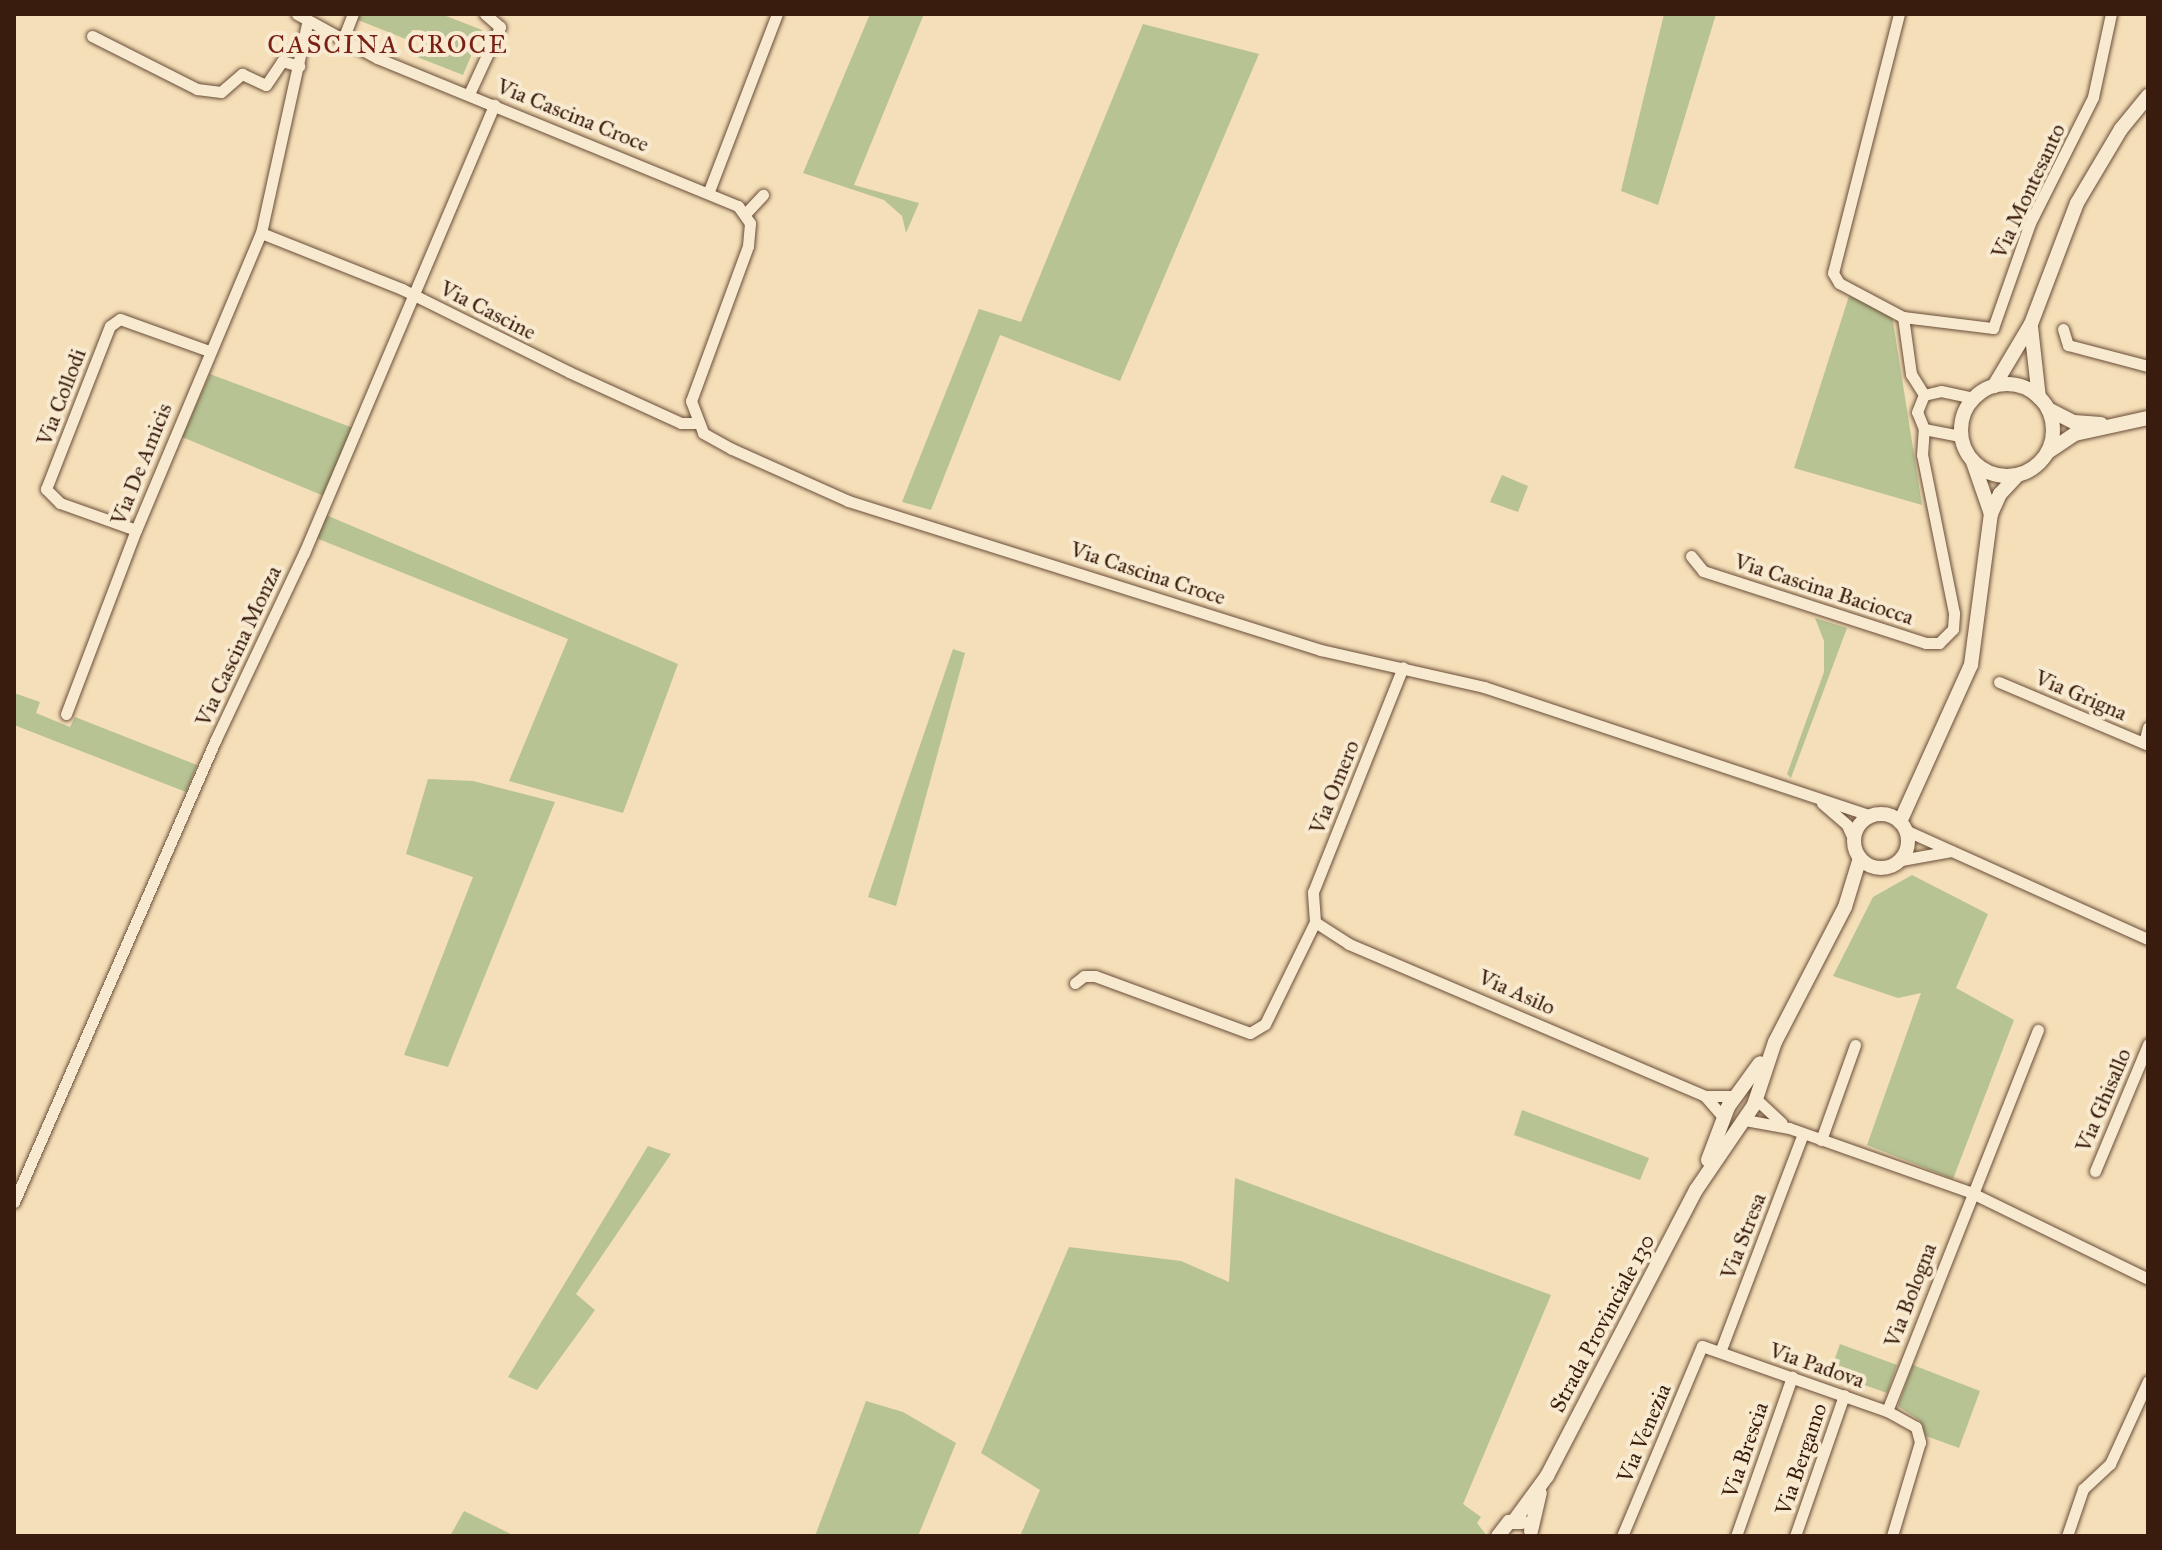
<!DOCTYPE html>
<html>
<head>
<meta charset="utf-8">
<style>
  body { margin:0 }
  #map { position:relative; width:2162px; height:1550px; overflow:hidden; background:#f5dfb8; font-family:"IM FELL Great Primer",serif }
  div>[style] { position:absolute }
  .green>* { inset:0; background:#b7c393 }
  .roads { filter:drop-shadow(0 0 2px #694d38) drop-shadow(0 0 2px #694d38) }
  .minor>* { height:11px; margin:-5.5px; padding:0 5.5px; transform-origin:5.5px; border-radius:5.5px; background:#f8ead1 }
  .tertiary>* { height:14px; margin:-7px; padding:0 7px; transform-origin:7px; border-radius:7px; background:#f8ead1 }
  .tertiary>.ring { margin:-7px; padding:0; box-sizing:content-box; background:none; border:14px solid #f8ead1; border-radius:50% }
  span { translate:-50% -50%; white-space:nowrap; text-align:center; line-height:1.15; -webkit-text-stroke:8px #f8ead1; paint-order:stroke }
  .street-label { font-size:22px; color:#3a1c0e }
  .quarter-label { font-size:26px; color:#7a1f14; letter-spacing:2px }
  .frame { position:absolute; inset:0; border:16px solid #3a1c0e; pointer-events:none }
</style>
</head>
<body>
<div id="map">
  <div class="green">
    <div style="clip-path:polygon(360px 14px,441px 14px,482px 30px,463px 75px,417px 57px,422px 30px,412px 30px,408px 40px,358px 20px)"></div>
    <div style="clip-path:polygon(870px 14px,924px 14px,854px 185px,919px 203px,906px 233px,902px 216px,884px 200px,803px 173px)"></div>
    <div style="clip-path:polygon(1664px 14px,1716px 14px,1658px 205px,1621px 191px)"></div>
    <div style="clip-path:polygon(1143px 24px,1259px 54px,1120px 381px,1000px 335px,931px 510px,902px 502px,979px 309px,1021px 322px)"></div>
    <div style="clip-path:polygon(1849px 296px,1892px 315px,1922px 505px,1794px 468px)"></div>
    <div style="clip-path:polygon(210px 374px,353px 428px,324px 496px,182px 437px)"></div>
    <div style="clip-path:polygon(1502px 475px,1528px 486px,1518px 512px,1490px 502px)"></div>
    <div style="clip-path:polygon(326px 515px,678px 664px,623px 813px,509px 781px,568px 639px,316px 538px)"></div>
    <div style="clip-path:polygon(1815px 618px,1847px 628px,1791px 778px,1787px 774px,1824px 672px,1824px 641px)"></div>
    <div style="clip-path:polygon(953px 649px,965px 653px,896px 906px,868px 897px)"></div>
    <div style="clip-path:polygon(14px 693px,40px 702px,36px 713px,70px 727px,75px 717px,197px 765px,186px 792px,14px 725px)"></div>
    <div style="clip-path:polygon(428px 779px,473px 781px,555px 802px,448px 1067px,404px 1055px,473px 877px,406px 854px)"></div>
    <div style="clip-path:polygon(1912px 875px,1988px 914px,1956px 988px,2014px 1020px,1953px 1179px,1867px 1145px,1921px 993px,1898px 998px,1833px 976px,1873px 897px)"></div>
    <div style="clip-path:polygon(1522px 1110px,1649px 1158px,1640px 1180px,1514px 1135px)"></div>
    <div style="clip-path:polygon(648px 1146px,671px 1154px,576px 1294px,595px 1310px,537px 1390px,508px 1377px)"></div>
    <div style="clip-path:polygon(1235px 1178px,1551px 1295px,1463px 1504px,1481px 1517px,1477px 1523px,1487px 1536px,1020px 1536px,1040px 1490px,981px 1453px,1069px 1247px,1181px 1261px,1229px 1282px)"></div>
    <div style="clip-path:polygon(1840px 1344px,1897px 1365px,1887px 1393px,1830px 1373px)"></div>
    <div style="clip-path:polygon(1913px 1365px,1980px 1391px,1959px 1448px,1926px 1436px,1919px 1420px,1898px 1406px)"></div>
    <div style="clip-path:polygon(866px 1401px,903px 1412px,956px 1443px,918px 1536px,815px 1536px)"></div>
    <div style="clip-path:polygon(464px 1511px,515px 1536px,450px 1536px)"></div>
  </div>
  <div class="roads">
    <div class="minor">
      <div style="left:297px;top:14px;width:91px;rotate:28.8deg"></div>
      <div style="left:377px;top:58px;width:390px;rotate:22.3deg"></div>
      <div style="left:738px;top:206px;width:21px;rotate:55deg"></div>
      <div style="left:750px;top:223px;width:23px;rotate:95deg"></div>
      <div style="left:748px;top:246px;width:165px;rotate:110.2deg"></div>
      <div style="left:691px;top:401px;width:34px;rotate:69deg"></div>
      <div style="left:703px;top:433px;width:33px;rotate:29deg"></div>
      <div style="left:732px;top:449px;width:127px;rotate:24.1deg"></div>
      <div style="left:848px;top:501px;width:496px;rotate:17.5deg"></div>
      <div style="left:1321px;top:650px;width:167px;rotate:12.8deg"></div>
      <div style="left:1484px;top:687px;width:409px;rotate:18.4deg"></div>
      <div style="left:1899px;top:14px;width:267px;rotate:104.3deg"></div>
      <div style="left:1833px;top:273px;width:12px;rotate:59deg"></div>
      <div style="left:1839px;top:283px;width:72px;rotate:28deg"></div>
      <div style="left:1903px;top:317px;width:91px;rotate:7deg"></div>
      <div style="left:1993px;top:328px;width:111px;rotate:-70.6deg"></div>
      <div style="left:2030px;top:223px;width:141px;rotate:-63.4deg"></div>
      <div style="left:2093px;top:97px;width:85px;rotate:-77.8deg"></div>
      <div style="left:92px;top:36px;width:118px;rotate:26.8deg"></div>
      <div style="left:197px;top:89px;width:24px;rotate:7deg"></div>
      <div style="left:221px;top:92px;width:28px;rotate:-41deg"></div>
      <div style="left:242px;top:74px;width:26px;rotate:25deg"></div>
      <div style="left:266px;top:85px;width:29px;rotate:-56deg"></div>
      <div style="left:282px;top:61px;width:18px;rotate:16deg"></div>
      <div style="left:342px;top:42px;width:30px;rotate:-69deg"></div>
      <div style="left:469px;top:94px;width:74px;rotate:-65.2deg"></div>
      <div style="left:500px;top:27px;width:20px;rotate:-139deg"></div>
      <div style="left:709px;top:191px;width:190px;rotate:-69deg"></div>
      <div style="left:746px;top:213px;width:25px;rotate:-47deg"></div>
      <div style="left:261px;top:233px;width:152px;rotate:21.7deg"></div>
      <div style="left:402px;top:289px;width:186px;rotate:26.4deg"></div>
      <div style="left:569px;top:372px;width:123px;rotate:24.5deg"></div>
      <div style="left:681px;top:423px;width:15px"></div>
      <div style="left:1903px;top:317px;width:58px;rotate:82deg"></div>
      <div style="left:1911px;top:374px;width:25px;rotate:58deg"></div>
      <div style="left:2063px;top:329px;width:17px;rotate:73deg"></div>
      <div style="left:2068px;top:345px;width:83px;rotate:14.7deg"></div>
      <div style="left:1924px;top:395px;width:17px;rotate:-13deg"></div>
      <div style="left:1941px;top:391px;width:34px;rotate:12deg"></div>
      <div style="left:1924px;top:429px;width:38px;rotate:11deg"></div>
      <div style="left:136px;top:530px;width:81px;rotate:-160.4deg"></div>
      <div style="left:60px;top:503px;width:20px;rotate:-135deg"></div>
      <div style="left:46px;top:489px;width:175px;rotate:-68.6deg"></div>
      <div style="left:110px;top:326px;width:12px;rotate:-35deg"></div>
      <div style="left:120px;top:319px;width:95px;rotate:19.8deg"></div>
      <div style="left:1691px;top:556px;width:19px;rotate:51deg"></div>
      <div style="left:1703px;top:571px;width:234px;rotate:17.9deg"></div>
      <div style="left:1926px;top:643px;width:13px"></div>
      <div style="left:1939px;top:643px;width:20px;rotate:-45deg"></div>
      <div style="left:1953px;top:629px;width:16px;rotate:-86deg"></div>
      <div style="left:1954px;top:613px;width:161px;rotate:-101.4deg"></div>
      <div style="left:1922px;top:455px;width:26px;rotate:-86deg"></div>
      <div style="left:1924px;top:429px;width:18px;rotate:-112deg"></div>
      <div style="left:1917px;top:412px;width:18px;rotate:-68deg"></div>
      <div style="left:1999px;top:682px;width:162px;rotate:22.9deg"></div>
      <div style="left:66px;top:714px;width:197px;rotate:-69.2deg"></div>
      <div style="left:136px;top:530px;width:322px;rotate:-67.2deg"></div>
      <div style="left:261px;top:233px;width:215px;rotate:-77.6deg"></div>
      <div style="left:2144px;top:743px;width:16px;rotate:-76deg"></div>
      <div style="left:1822px;top:803px;width:33px;rotate:41deg"></div>
      <div style="left:1847px;top:825px;width:17px;rotate:66deg"></div>
      <div style="left:1905px;top:830px;width:266px;rotate:24.2deg"></div>
      <div style="left:1901px;top:860px;width:51px;rotate:-10.2deg"></div>
      <div style="left:1315px;top:922px;width:40px;rotate:32.9deg"></div>
      <div style="left:1349px;top:944px;width:387px;rotate:23.1deg"></div>
      <div style="left:1315px;top:922px;width:30px;rotate:-94deg"></div>
      <div style="left:1313px;top:892px;width:242px;rotate:-68.2deg"></div>
      <div style="left:1075px;top:983px;width:11px;rotate:-38deg"></div>
      <div style="left:1084px;top:976px;width:11px"></div>
      <div style="left:1095px;top:976px;width:165px;rotate:20.2deg"></div>
      <div style="left:1250px;top:1033px;width:17px;rotate:-31deg"></div>
      <div style="left:1265px;top:1024px;width:114px;rotate:-63.9deg"></div>
      <div style="left:1756px;top:1099px;width:35px;rotate:43deg"></div>
      <div style="left:1724px;top:1118px;width:29px;rotate:-131deg"></div>
      <div style="left:1705px;top:1096px;width:31px"></div>
      <div style="left:1745px;top:1120px;width:45px;rotate:10.3deg"></div>
      <div style="left:1789px;top:1128px;width:192px;rotate:19.5deg"></div>
      <div style="left:1970px;top:1192px;width:198px;rotate:26deg"></div>
      <div style="left:1821px;top:1140px;width:101px;rotate:-70.3deg"></div>
      <div style="left:2095px;top:1171px;width:138px;rotate:-67.3deg"></div>
      <div style="left:14px;top:1202px;width:503px;rotate:-66.44deg"></div>
      <div style="left:215px;top:741px;width:208px;rotate:-64.7deg"></div>
      <div style="left:304px;top:553px;width:487px;rotate:-67deg"></div>
      <div style="left:1720px;top:1352px;width:233px;rotate:-69.2deg"></div>
      <div style="left:1887px;top:1411px;width:410px;rotate:-68.4deg"></div>
      <div style="left:1622px;top:1536px;width:206px;rotate:-67.2deg"></div>
      <div style="left:1702px;top:1346px;width:196px;rotate:19.4deg"></div>
      <div style="left:1887px;top:1411px;width:33px;rotate:29deg"></div>
      <div style="left:1916px;top:1427px;width:16px;rotate:75deg"></div>
      <div style="left:1920px;top:1442px;width:98px;rotate:106.6deg"></div>
      <div style="left:1736px;top:1536px;width:169px;rotate:-70.6deg"></div>
      <div style="left:1795px;top:1536px;width:149px;rotate:-70.8deg"></div>
      <div style="left:2067px;top:1536px;width:50px;rotate:-71.2deg"></div>
      <div style="left:2083px;top:1489px;width:37px;rotate:-43deg"></div>
      <div style="left:2110px;top:1464px;width:91px;rotate:-65.4deg"></div>
    </div>
    <div class="tertiary">
      <div style="left:2031px;top:327px;width:71px;rotate:83.6deg"></div>
      <div class="ring" style="left:1961px;top:384px;width:78px;height:78px"></div>
      <div style="left:1994px;top:386px;width:72px;rotate:-59.2deg"></div>
      <div style="left:2031px;top:324px;width:129px;rotate:-69.2deg"></div>
      <div style="left:2077px;top:203px;width:86px;rotate:-59.3deg"></div>
      <div style="left:2121px;top:129px;width:43px;rotate:-50.7deg"></div>
      <div style="left:2048px;top:409px;width:29px;rotate:27deg"></div>
      <div style="left:2074px;top:422px;width:27px;rotate:4deg"></div>
      <div style="left:2048px;top:452px;width:32px;rotate:-34deg"></div>
      <div style="left:2075px;top:434px;width:75px;rotate:-12.4deg"></div>
      <div style="left:1973px;top:462px;width:55px;rotate:70.9deg"></div>
      <div class="ring" style="left:1854px;top:814px;width:40px;height:40px"></div>
      <div style="left:1900px;top:822px;width:172px;rotate:-65.7deg"></div>
      <div style="left:1971px;top:665px;width:152px;rotate:-82.5deg"></div>
      <div style="left:1991px;top:514px;width:22px;rotate:-66deg"></div>
      <div style="left:2000px;top:494px;width:26px;rotate:-47deg"></div>
      <div style="left:1708px;top:1160px;width:57px;rotate:-69.3deg"></div>
      <div style="left:1728px;top:1107px;width:54px;rotate:-54deg"></div>
      <div style="left:1514px;top:1521px;width:56px;rotate:-53.7deg"></div>
      <div style="left:1547px;top:1476px;width:322px;rotate:-62.5deg"></div>
      <div style="left:1696px;top:1190px;width:103px;rotate:-55.7deg"></div>
      <div style="left:1754px;top:1105px;width:66px;rotate:-71.6deg"></div>
      <div style="left:1775px;top:1042px;width:152px;rotate:-62.6deg"></div>
      <div style="left:1845px;top:907px;width:51px;rotate:-73deg"></div>
      <div style="left:1531px;top:1531px;width:39px;rotate:-77deg"></div>
      <div style="left:1498px;top:1536px;width:18px;rotate:-52deg"></div>
      <div style="left:1509px;top:1522px;width:13px"></div>
    </div>
  </div>
  <div class="street-label">
    <span style="left:573px;top:115px;rotate:22deg">Via Cascina Croce</span>
    <span style="left:2028px;top:191px;rotate:-65deg">Via Montesanto</span>
    <span style="left:488px;top:310px;rotate:27deg">Via Cascine</span>
    <span style="left:61px;top:397px;rotate:-69deg">Via Collodi</span>
    <span style="left:141px;top:464px;rotate:-68deg">Via De Amicis</span>
    <span style="left:1148px;top:573px;rotate:18deg">Via Cascina Croce</span>
    <span style="left:1824px;top:589px;rotate:18deg">Via Cascina Baciocca</span>
    <span style="left:238px;top:646px;rotate:-65deg">Via Cascina Monza</span>
    <span style="left:2081px;top:695px;rotate:23deg">Via Grigna</span>
    <span style="left:1334px;top:787px;rotate:-68deg">Via Omero</span>
    <span style="left:1517px;top:992px;rotate:24deg">Via Asilo</span>
    <span style="left:2103px;top:1100px;rotate:-67deg">Via Ghisallo</span>
    <span style="left:1743px;top:1236px;rotate:-69deg">Via Stresa</span>
    <span style="left:1910px;top:1295px;rotate:-69deg">Via Bologna</span>
    <span style="left:1602px;top:1323px;rotate:-62deg">Strada Provinciale 130</span>
    <span style="left:1817px;top:1365px;rotate:19deg">Via Padova</span>
    <span style="left:1644px;top:1433px;rotate:-67deg">Via Venezia</span>
    <span style="left:1745px;top:1450px;rotate:-71deg">Via Brescia</span>
    <span style="left:1801px;top:1459px;rotate:-71deg">Via Bergamo</span>
  </div>
  <div class="quarter-label">
    <span style="left:388px;top:45px">CASCINA CROCE</span>
  </div>
  <div class="frame"></div>
</div>
</body>
</html>
